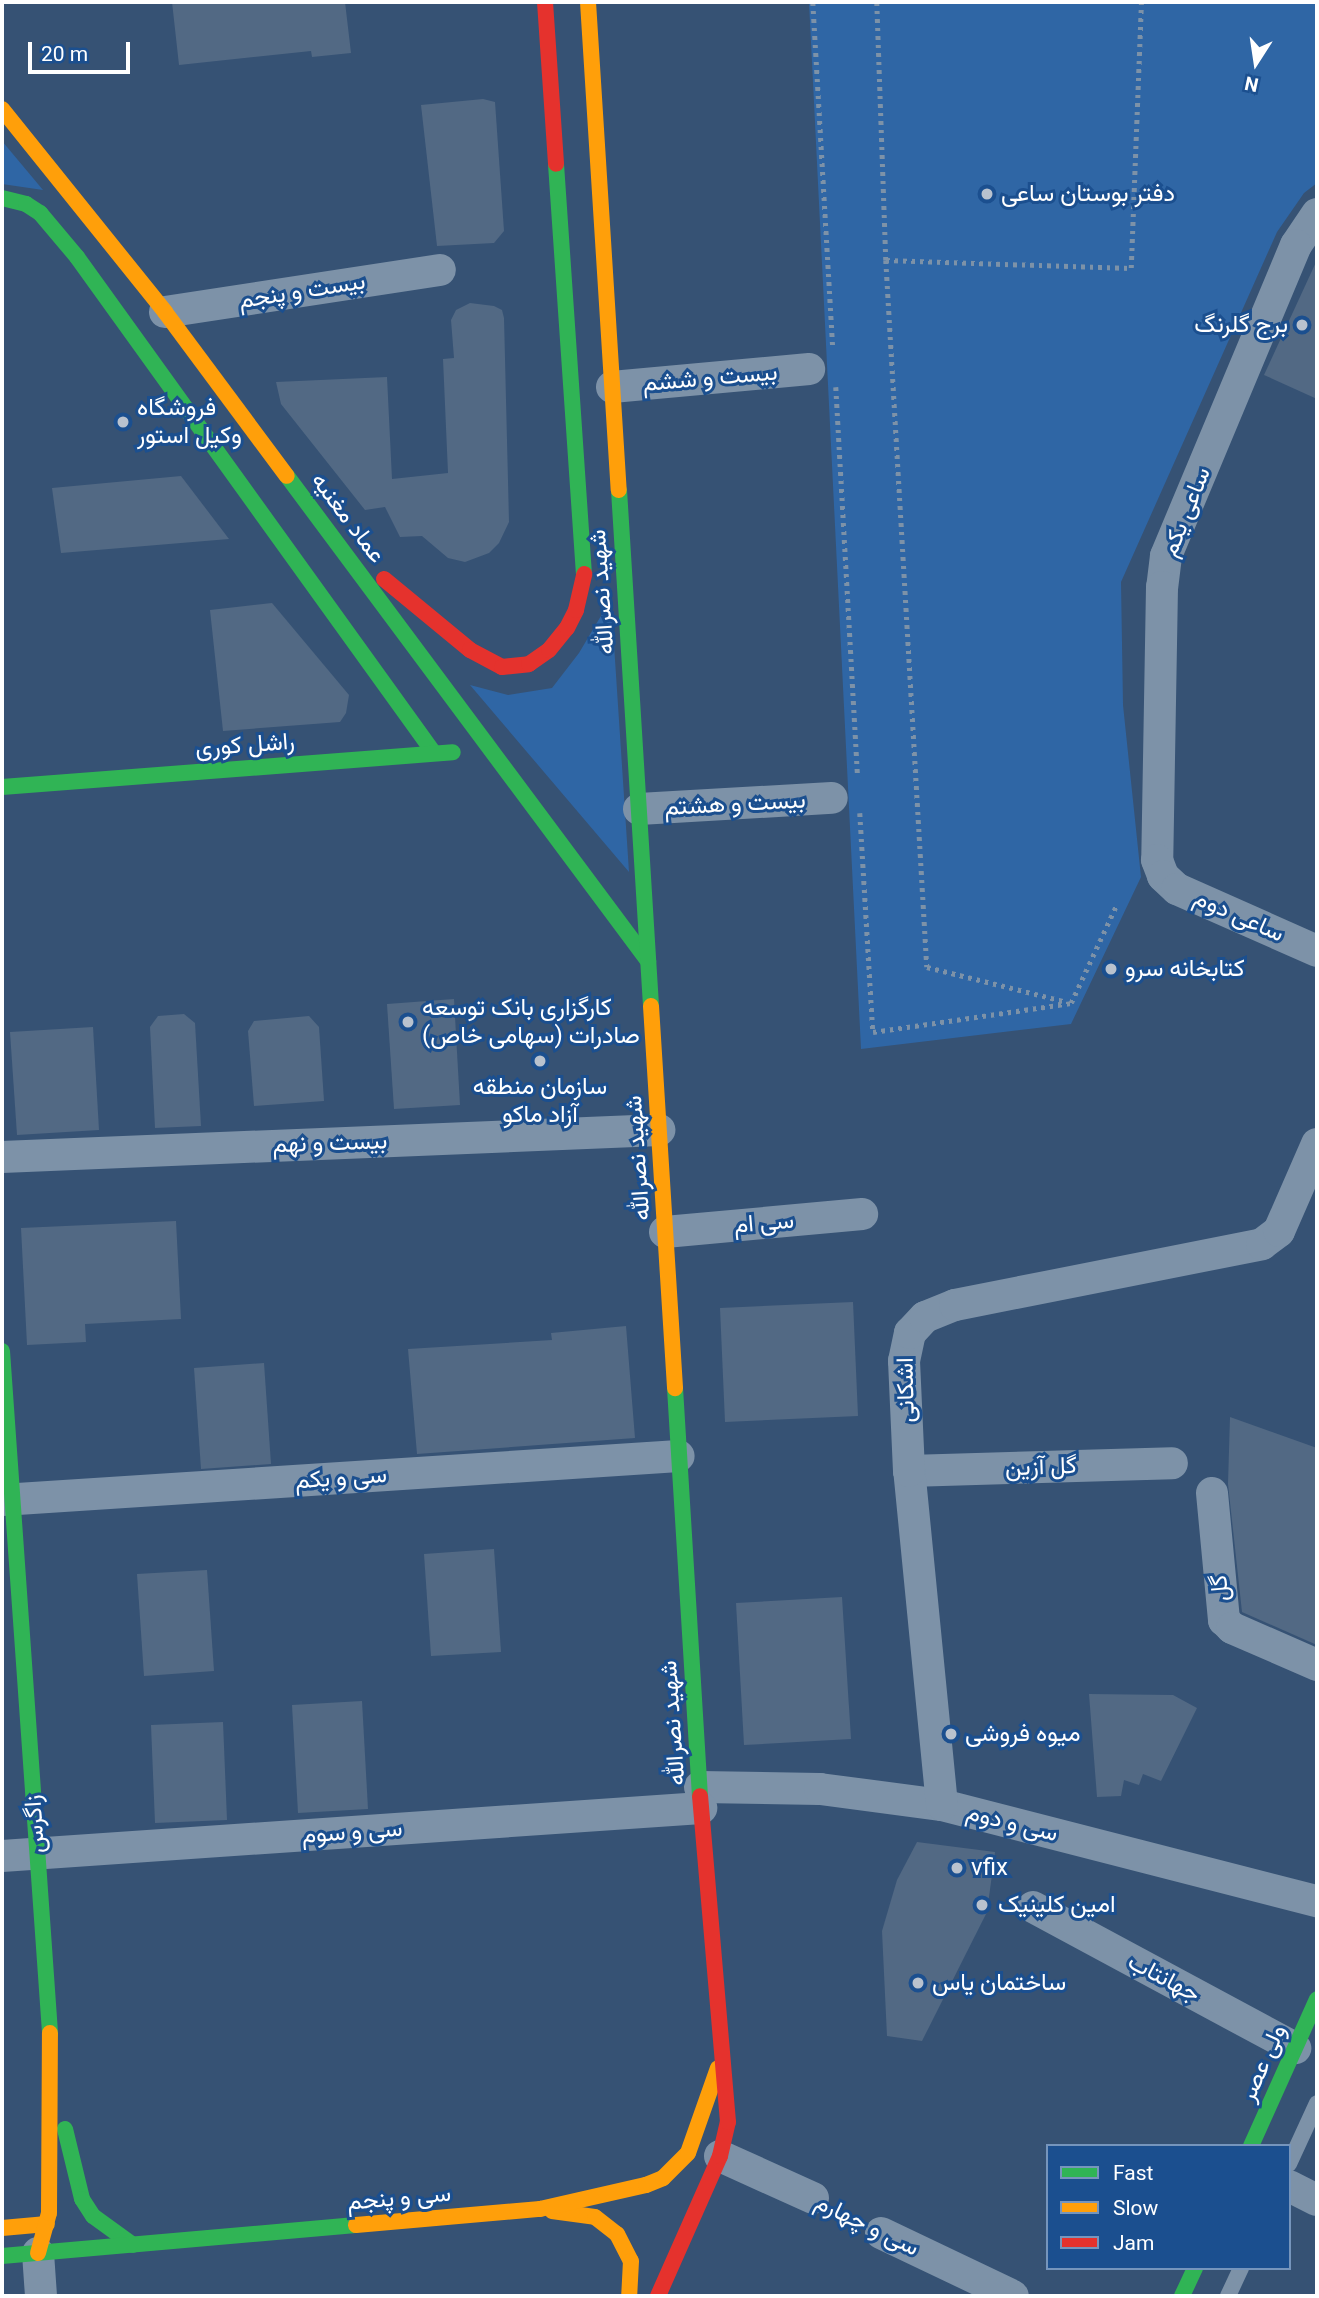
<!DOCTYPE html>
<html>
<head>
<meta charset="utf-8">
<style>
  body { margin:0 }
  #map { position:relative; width:1319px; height:2298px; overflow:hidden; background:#365274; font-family:Roboto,Vazirmatn,sans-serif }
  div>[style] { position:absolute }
  .green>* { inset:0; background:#2f66a5 }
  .building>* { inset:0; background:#526984 }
  .path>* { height:4.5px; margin-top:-2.25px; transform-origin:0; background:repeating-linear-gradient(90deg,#7d92a8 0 3.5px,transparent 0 8.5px) }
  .lane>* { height:16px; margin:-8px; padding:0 8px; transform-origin:8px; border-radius:8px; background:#7d92a8 }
  .street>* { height:32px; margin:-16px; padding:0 16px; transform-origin:16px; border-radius:16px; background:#7d92a8 }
  .fast>* { height:16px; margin:-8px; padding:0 8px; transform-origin:8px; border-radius:8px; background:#30b455 }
  .slow>* { height:16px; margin:-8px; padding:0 8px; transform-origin:8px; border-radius:8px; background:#ff9f0a }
  .jam>* { height:16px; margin:-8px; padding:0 8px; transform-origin:8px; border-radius:8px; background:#e5322d }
  .dots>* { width:19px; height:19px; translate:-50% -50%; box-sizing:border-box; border:4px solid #1b4f8f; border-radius:50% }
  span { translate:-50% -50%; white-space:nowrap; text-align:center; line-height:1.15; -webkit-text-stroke:6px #1b4f8f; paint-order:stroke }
  .poi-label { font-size:24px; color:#fff }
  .left { translate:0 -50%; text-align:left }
  .right { translate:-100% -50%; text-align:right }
  .street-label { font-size:24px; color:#fff }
  .frame { position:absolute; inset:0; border:4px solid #fff; pointer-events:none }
  .legend { position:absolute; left:1046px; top:2144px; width:245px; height:126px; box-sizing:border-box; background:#1b4f8f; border:2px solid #7695bc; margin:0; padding:9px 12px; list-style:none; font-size:21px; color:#fff }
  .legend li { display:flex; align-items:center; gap:14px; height:35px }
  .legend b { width:35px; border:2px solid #7695bc }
  .north { position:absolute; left:1221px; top:28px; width:70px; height:70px; -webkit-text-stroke:5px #1b4f8f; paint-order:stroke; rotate:192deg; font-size:19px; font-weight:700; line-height:28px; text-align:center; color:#fff }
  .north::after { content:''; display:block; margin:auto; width:24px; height:32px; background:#fff; clip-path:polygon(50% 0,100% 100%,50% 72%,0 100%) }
  .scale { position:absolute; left:28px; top:42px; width:102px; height:32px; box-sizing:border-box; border:4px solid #fff; border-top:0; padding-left:9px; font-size:21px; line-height:24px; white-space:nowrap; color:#fff; -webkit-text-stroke:5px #1b4f8f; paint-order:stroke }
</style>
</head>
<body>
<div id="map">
  <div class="green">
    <div style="clip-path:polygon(809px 2px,1317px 2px,1317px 183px,1304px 193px,1277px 232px,1121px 582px,1123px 705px,1141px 877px,1071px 1024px,861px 1049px)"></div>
    <div style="clip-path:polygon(2px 141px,43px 190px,2px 184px)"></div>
    <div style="clip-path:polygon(611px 599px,629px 872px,470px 685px,508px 695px,552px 688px,579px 653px)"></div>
  </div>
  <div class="building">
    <div style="clip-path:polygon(172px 2px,345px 2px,351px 53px,312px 57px,311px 51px,179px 65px)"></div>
    <div style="clip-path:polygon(483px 99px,495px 102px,504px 231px,494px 243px,437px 246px,421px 105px)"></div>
    <div style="clip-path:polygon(1317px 260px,1317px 399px,1264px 375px)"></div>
    <div style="clip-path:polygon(470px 303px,494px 306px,502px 310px,504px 318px,509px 522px,499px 543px,489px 553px,465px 562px,448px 558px,422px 536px,400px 537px,385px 507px,365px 510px,281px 404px,276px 382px,387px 377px,392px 479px,448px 473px,443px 359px,454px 358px,451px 320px,456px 310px)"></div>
    <div style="clip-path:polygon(181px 476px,229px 539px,61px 553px,52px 488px)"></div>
    <div style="clip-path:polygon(272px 603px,349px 695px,346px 713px,340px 722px,223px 731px,210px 610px)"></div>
    <div style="clip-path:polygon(454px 999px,460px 1105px,394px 1109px,387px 1004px)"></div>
    <div style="clip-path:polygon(184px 1014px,195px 1023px,201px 1126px,155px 1128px,150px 1027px,158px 1016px)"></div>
    <div style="clip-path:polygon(309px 1016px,319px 1027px,324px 1101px,254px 1106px,248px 1031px,254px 1021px)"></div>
    <div style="clip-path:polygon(93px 1027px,99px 1130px,17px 1135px,10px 1032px)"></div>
    <div style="clip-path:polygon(176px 1221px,181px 1319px,85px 1324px,86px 1342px,27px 1345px,21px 1228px)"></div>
    <div style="clip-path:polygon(853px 1302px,858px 1416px,725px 1422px,720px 1308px)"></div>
    <div style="clip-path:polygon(626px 1326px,635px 1438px,417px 1454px,408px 1349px,552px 1340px,551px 1333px)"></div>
    <div style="clip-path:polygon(264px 1363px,271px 1464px,201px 1469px,194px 1368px)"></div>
    <div style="clip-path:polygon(1230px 1417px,1317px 1448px,1317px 1645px,1242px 1612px,1228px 1484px)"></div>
    <div style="clip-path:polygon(494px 1549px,501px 1652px,431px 1656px,424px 1554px)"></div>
    <div style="clip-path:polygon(207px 1570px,214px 1671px,144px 1676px,137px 1574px)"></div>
    <div style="clip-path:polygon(842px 1597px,851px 1739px,744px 1745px,736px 1603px)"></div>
    <div style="clip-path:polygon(1089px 1694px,1173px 1695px,1197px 1708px,1161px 1781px,1143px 1774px,1139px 1785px,1124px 1780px,1121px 1796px,1097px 1797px)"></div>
    <div style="clip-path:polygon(362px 1701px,368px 1809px,298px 1813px,292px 1705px)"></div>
    <div style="clip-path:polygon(223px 1722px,227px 1820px,155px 1823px,151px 1725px)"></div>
    <div style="clip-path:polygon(917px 1842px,995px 1852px,987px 1912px,922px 2041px,887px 2036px,882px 1931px,897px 1880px)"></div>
  </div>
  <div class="path">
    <div style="left:813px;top:2px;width:346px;rotate:86.7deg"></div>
    <div style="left:877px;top:2px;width:258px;rotate:88deg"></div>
    <div style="left:886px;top:260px;width:708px;rotate:86.68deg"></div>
    <div style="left:927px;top:967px;width:144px;rotate:14deg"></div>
    <div style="left:886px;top:260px;width:245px;rotate:1.9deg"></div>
    <div style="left:1131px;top:268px;width:266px;rotate:-87.8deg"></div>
    <div style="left:836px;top:387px;width:391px;rotate:86.8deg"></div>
    <div style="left:860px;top:813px;width:219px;rotate:86.6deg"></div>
    <div style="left:873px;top:1032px;width:200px;rotate:-8.3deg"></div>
    <div style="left:1071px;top:1003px;width:109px;rotate:-65.1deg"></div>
  </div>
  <div class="lane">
    <div style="left:1289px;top:2164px;width:67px;rotate:-65.3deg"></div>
    <div style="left:1228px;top:2296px;width:31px;rotate:-65deg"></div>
  </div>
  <div class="street">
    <div style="left:1317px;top:214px;width:37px;rotate:124deg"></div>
    <div style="left:1296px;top:245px;width:337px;rotate:112.7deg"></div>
    <div style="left:1166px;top:556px;width:31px;rotate:97deg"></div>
    <div style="left:1162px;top:587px;width:273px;rotate:91deg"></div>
    <div style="left:1157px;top:860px;width:17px;rotate:69deg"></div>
    <div style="left:1163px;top:876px;width:19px;rotate:43deg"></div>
    <div style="left:1177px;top:889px;width:153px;rotate:23.9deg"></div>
    <div style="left:165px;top:312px;width:278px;rotate:-8.7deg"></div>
    <div style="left:612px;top:387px;width:198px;rotate:-5.2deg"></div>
    <div style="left:639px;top:809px;width:193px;rotate:-3.3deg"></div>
    <div style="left:2px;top:1157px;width:658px;rotate:-2.35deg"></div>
    <div style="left:665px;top:1232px;width:198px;rotate:-5.2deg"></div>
    <div style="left:909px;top:1471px;width:263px;rotate:-1.7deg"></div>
    <div style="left:1212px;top:1493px;width:128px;rotate:84.6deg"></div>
    <div style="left:1224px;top:1620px;width:11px;rotate:45deg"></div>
    <div style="left:1232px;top:1628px;width:93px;rotate:23.5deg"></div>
    <div style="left:2px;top:1500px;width:678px;rotate:-3.72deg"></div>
    <div style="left:700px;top:1787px;width:120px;rotate:1deg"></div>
    <div style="left:820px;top:1789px;width:123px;rotate:7.5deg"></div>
    <div style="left:942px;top:1805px;width:387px;rotate:14.4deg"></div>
    <div style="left:942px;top:1805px;width:336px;rotate:-95.6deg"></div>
    <div style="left:909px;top:1471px;width:110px;rotate:-92.6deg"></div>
    <div style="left:904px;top:1361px;width:29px;rotate:-78deg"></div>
    <div style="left:910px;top:1333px;width:22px;rotate:-47deg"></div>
    <div style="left:925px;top:1317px;width:32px;rotate:-22deg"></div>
    <div style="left:955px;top:1305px;width:313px;rotate:-11.2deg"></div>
    <div style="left:1262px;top:1244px;width:21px;rotate:-37deg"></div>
    <div style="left:1279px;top:1231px;width:95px;rotate:-66.4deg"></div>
    <div style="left:2px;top:1856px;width:701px;rotate:-3.93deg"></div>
    <div style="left:1033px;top:1907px;width:298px;rotate:28.3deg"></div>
    <div style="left:720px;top:2156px;width:102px;rotate:24.3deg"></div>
    <div style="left:1289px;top:2186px;width:31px;rotate:27deg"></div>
    <div style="left:881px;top:2233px;width:146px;rotate:25.5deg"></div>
    <div style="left:38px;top:2253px;width:43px;rotate:86deg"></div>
  </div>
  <div class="fast">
    <div style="left:556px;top:164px;width:411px;rotate:86.1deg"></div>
    <div style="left:2px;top:198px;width:25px;rotate:14deg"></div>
    <div style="left:26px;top:204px;width:17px;rotate:33deg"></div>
    <div style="left:40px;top:213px;width:57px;rotate:49.9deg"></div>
    <div style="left:77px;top:257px;width:611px;rotate:54.26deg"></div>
    <div style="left:287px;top:476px;width:605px;rotate:53.34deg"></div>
    <div style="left:619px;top:490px;width:517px;rotate:86.45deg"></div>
    <div style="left:2px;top:787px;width:452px;rotate:-4.4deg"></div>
    <div style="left:2px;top:1351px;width:684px;rotate:85.97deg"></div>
    <div style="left:675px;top:1388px;width:409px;rotate:86.5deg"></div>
    <div style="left:65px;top:2129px;width:72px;rotate:76.3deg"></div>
    <div style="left:82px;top:2199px;width:20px;rotate:57deg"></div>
    <div style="left:93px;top:2216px;width:49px;rotate:35.9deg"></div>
    <div style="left:1251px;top:2146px;width:161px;rotate:-65.8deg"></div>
    <div style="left:2px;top:2256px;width:355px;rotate:-5deg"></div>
    <div style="left:1182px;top:2296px;width:31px;rotate:-65deg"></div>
  </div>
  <div class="slow">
    <div style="left:588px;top:2px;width:489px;rotate:86.4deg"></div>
    <div style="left:2px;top:109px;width:260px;rotate:51.2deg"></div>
    <div style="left:165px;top:312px;width:204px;rotate:53.4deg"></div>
    <div style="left:651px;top:1006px;width:383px;rotate:86.4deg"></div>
    <div style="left:552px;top:2211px;width:43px;rotate:7.9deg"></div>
    <div style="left:595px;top:2217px;width:28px;rotate:38deg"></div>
    <div style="left:617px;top:2234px;width:30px;rotate:63deg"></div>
    <div style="left:631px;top:2261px;width:35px;rotate:93deg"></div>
    <div style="left:356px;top:2225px;width:185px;rotate:-5deg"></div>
    <div style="left:540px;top:2209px;width:109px;rotate:-12.8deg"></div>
    <div style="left:646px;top:2185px;width:18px;rotate:-22deg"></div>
    <div style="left:663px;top:2178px;width:35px;rotate:-45deg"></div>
    <div style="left:688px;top:2153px;width:90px;rotate:-70.6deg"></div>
    <div style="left:2px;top:2228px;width:45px;rotate:-5.1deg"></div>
    <div style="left:38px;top:2253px;width:41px;rotate:-74.6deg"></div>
    <div style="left:49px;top:2213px;width:180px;rotate:-89.7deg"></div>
  </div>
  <div class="jam">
    <div style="left:545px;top:2px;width:162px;rotate:86.1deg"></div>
    <div style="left:384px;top:579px;width:112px;rotate:39.5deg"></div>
    <div style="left:470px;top:650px;width:36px;rotate:28deg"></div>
    <div style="left:502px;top:667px;width:27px;rotate:-6deg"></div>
    <div style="left:529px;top:664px;width:24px;rotate:-35deg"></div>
    <div style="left:549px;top:650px;width:28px;rotate:-51deg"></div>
    <div style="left:567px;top:628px;width:20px;rotate:-63deg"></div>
    <div style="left:576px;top:610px;width:37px;rotate:-77deg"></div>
    <div style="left:658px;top:2296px;width:153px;rotate:-66.1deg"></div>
    <div style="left:720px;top:2156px;width:35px;rotate:-77deg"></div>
    <div style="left:728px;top:2122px;width:327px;rotate:-94.9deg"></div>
  </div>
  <div class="dots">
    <div style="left:987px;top:194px;background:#b9c2ce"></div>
    <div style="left:1302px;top:325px;background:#b9c2ce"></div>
    <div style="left:123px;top:422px;background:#b9c2ce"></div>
    <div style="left:1111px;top:969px;background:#b9c2ce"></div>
    <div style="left:408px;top:1022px;background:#b9c2ce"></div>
    <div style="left:540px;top:1061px;background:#b9c2ce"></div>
    <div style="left:951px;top:1734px;background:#b9c2ce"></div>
    <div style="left:957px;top:1868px;background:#b9c2ce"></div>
    <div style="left:982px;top:1905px;background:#b9c2ce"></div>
    <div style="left:918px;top:1983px;background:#b9c2ce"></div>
  </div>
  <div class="poi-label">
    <span class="left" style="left:1001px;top:194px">دفتر بوستان ساعی</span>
    <span class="right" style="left:1288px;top:325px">برج گلرنگ</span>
    <span class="left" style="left:137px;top:422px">فروشگاه<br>وکیل استور</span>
    <span class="left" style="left:1125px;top:969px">کتابخانه سرو</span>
    <span class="left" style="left:422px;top:1022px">کارگزاری بانک توسعه<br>صادرات (سهامی خاص)</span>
    <span style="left:540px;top:1101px">سازمان منطقه<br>آزاد ماکو</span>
    <span class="left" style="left:965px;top:1734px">میوه فروشی</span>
    <span class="left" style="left:971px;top:1868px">vfix</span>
    <span class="left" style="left:998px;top:1905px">امین کلینیک</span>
    <span class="left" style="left:932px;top:1983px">ساختمان یاس</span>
  </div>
  <div class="street-label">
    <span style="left:302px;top:291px;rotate:-9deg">بیست و پنجم</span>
    <span style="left:710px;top:378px;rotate:-5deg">بیست و ششم</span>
    <span style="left:1186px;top:512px;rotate:-68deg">ساعی یکم</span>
    <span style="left:348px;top:518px;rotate:53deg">عماد مغنیه</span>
    <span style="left:602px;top:592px;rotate:-94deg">شهید نصرالله</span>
    <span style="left:245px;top:745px;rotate:-4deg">راشل کوری</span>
    <span style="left:735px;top:804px;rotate:-3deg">بیست و هشتم</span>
    <span style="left:1239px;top:916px;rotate:24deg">ساعی دوم</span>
    <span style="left:330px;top:1143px;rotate:-2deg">بیست و نهم</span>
    <span style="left:638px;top:1158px;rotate:-94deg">شهید نصرالله</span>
    <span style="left:764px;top:1223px;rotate:-5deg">سی ام</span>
    <span style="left:906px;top:1390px;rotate:-91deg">اشکانی</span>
    <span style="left:1041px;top:1467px;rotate:-2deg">گل آزین</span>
    <span style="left:341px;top:1478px;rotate:-4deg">سی و یکم</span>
    <span style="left:1220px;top:1588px;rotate:-95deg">گل</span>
    <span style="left:673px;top:1723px;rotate:-94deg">شهید نصرالله</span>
    <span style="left:1012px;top:1823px;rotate:14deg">سی و دوم</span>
    <span style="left:35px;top:1824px;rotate:-94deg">زاگرس</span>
    <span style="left:352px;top:1832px;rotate:-4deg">سی و سوم</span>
    <span style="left:1164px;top:1978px;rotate:28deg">جهانتاب</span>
    <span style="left:1263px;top:2063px;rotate:-66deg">ولی عصر</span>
    <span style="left:399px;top:2198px;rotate:-5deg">سی و پنجم</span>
    <span style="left:867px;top:2225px;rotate:26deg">سی و چهارم</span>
  </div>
  <div class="frame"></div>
  <ul class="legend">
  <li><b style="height:9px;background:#30b455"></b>Fast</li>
  <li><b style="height:9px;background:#ff9f0a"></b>Slow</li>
  <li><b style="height:9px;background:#e5322d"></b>Jam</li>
  </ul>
  <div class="north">N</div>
  <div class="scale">20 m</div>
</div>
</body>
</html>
